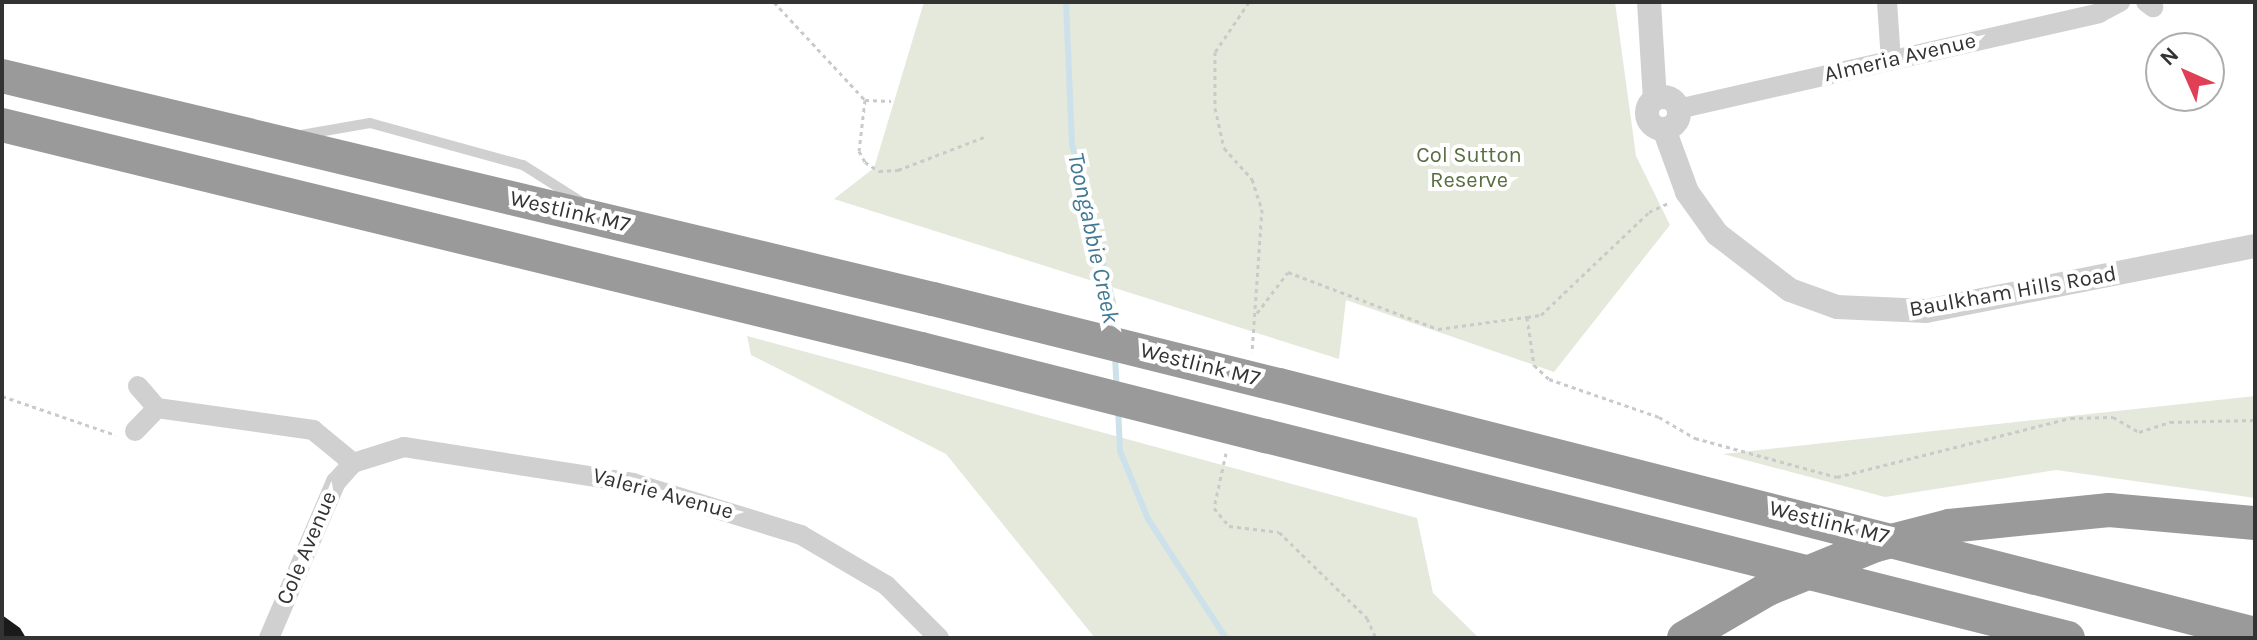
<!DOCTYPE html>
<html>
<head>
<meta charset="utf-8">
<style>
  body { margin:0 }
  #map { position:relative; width:2257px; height:640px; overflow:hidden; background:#fff; font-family:Karla,sans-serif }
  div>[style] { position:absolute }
  .green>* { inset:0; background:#e4e9dc }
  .stream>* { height:6px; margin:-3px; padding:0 3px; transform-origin:3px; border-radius:3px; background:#cde1eb }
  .building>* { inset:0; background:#1a1a1a }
  .path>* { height:3px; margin-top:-1.5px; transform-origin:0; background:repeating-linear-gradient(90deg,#cacaca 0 4px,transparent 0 8px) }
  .service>* { height:10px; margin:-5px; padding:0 5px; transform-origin:5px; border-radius:5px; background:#d0d0d0 }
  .minor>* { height:20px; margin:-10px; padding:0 10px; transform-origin:10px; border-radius:10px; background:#d0d0d0 }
  .tertiary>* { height:24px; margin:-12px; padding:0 12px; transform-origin:12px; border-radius:12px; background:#d0d0d0 }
  .tertiary>.ring { margin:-12px; padding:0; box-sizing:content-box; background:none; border:24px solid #d0d0d0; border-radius:50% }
  .motorway>* { height:34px; margin:-17px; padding:0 17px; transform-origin:17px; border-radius:17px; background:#9a9a9a }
  .motorway-bridge>* { height:34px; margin:-17px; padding:0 17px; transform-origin:17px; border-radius:17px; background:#9a9a9a }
  span { translate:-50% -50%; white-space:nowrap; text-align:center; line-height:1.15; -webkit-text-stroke:8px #fff; paint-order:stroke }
  .street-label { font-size:22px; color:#333 }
  .park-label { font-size:22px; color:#596e41 }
  .water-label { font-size:24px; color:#427993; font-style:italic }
  .frame { position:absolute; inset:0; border:4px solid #333; pointer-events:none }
  .north { position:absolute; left:2145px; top:32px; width:80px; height:80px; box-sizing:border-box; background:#fff; border:2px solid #adadad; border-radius:50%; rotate:315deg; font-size:22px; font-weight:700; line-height:32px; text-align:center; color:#333 }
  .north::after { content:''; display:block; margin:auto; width:28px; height:36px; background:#df4056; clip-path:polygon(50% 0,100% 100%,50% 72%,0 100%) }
</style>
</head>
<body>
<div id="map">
  <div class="green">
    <div style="clip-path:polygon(924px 2px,1615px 2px,1636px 156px,1670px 225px,1554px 372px,1346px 300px,1339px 359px,834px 199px,874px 168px)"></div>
    <div style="clip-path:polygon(747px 336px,1417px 518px,1433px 593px,1479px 638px,1095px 638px,946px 454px,751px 355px)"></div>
    <div style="clip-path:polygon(2255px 396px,2255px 498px,2056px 470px,1885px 497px,1723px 454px)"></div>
  </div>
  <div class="stream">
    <div style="left:1066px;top:2px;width:142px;rotate:87.6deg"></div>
    <div style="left:1072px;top:144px;width:164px;rotate:75.5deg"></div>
    <div style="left:1113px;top:303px;width:30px;rotate:88deg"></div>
    <div style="left:1115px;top:356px;width:33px;rotate:87deg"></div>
    <div style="left:1118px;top:408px;width:43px;rotate:87.3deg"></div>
    <div style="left:1120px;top:451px;width:74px;rotate:67.6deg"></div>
    <div style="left:1148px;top:519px;width:142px;rotate:56.8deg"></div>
  </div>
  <div class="building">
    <div style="clip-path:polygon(2px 615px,20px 628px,26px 638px,2px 638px)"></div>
  </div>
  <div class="path">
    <div style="left:774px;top:2px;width:134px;rotate:47.1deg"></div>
    <div style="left:865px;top:100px;width:51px;rotate:96.7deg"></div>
    <div style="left:859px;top:151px;width:13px;rotate:61deg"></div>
    <div style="left:865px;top:162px;width:17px;rotate:33deg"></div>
    <div style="left:879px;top:171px;width:19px;rotate:-3deg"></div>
    <div style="left:898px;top:170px;width:92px;rotate:-21deg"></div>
    <div style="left:1249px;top:2px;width:60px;rotate:124.2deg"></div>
    <div style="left:1215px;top:52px;width:56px;rotate:90deg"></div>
    <div style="left:1215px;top:108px;width:41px;rotate:77.3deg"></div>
    <div style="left:1224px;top:148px;width:42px;rotate:47.9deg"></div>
    <div style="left:1252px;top:179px;width:32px;rotate:72deg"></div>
    <div style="left:1262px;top:209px;width:144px;rotate:94deg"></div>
    <div style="left:865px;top:100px;width:26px;rotate:2deg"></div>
    <div style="left:1257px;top:313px;width:51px;rotate:-52.9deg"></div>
    <div style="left:1288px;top:272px;width:160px;rotate:20.8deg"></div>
    <div style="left:1438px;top:329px;width:90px;rotate:-7.7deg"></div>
    <div style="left:1527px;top:317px;width:49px;rotate:81.7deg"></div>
    <div style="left:1534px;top:365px;width:21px;rotate:43deg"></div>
    <div style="left:1549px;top:379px;width:116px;rotate:19.1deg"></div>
    <div style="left:1659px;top:417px;width:42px;rotate:30.3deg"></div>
    <div style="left:1695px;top:438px;width:147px;rotate:15.4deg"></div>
    <div style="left:1837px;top:477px;width:241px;rotate:-14.2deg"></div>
    <div style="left:2071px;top:418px;width:42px;rotate:-1.4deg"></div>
    <div style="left:2113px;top:417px;width:30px;rotate:30deg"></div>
    <div style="left:2139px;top:432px;width:33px;rotate:-18deg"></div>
    <div style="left:2170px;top:422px;width:85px;rotate:-1.3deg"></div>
    <div style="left:1527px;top:317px;width:14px;rotate:-8deg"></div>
    <div style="left:1541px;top:315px;width:149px;rotate:-43.6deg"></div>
    <div style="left:1649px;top:212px;width:21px;rotate:-25deg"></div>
    <div style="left:2px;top:396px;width:120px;rotate:18.9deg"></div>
    <div style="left:1226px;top:453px;width:56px;rotate:102.3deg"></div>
    <div style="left:1214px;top:508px;width:23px;rotate:50deg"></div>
    <div style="left:1229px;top:526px;width:50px;rotate:6.8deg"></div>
    <div style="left:1279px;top:532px;width:123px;rotate:44.3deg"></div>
    <div style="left:1367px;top:618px;width:22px;rotate:66deg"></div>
  </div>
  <div class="service">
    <div style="left:301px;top:135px;width:70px;rotate:-9.9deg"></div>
    <div style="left:370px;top:123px;width:159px;rotate:15.4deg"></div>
    <div style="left:523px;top:165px;width:67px;rotate:32.3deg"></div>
  </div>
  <div class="minor">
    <div style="left:1887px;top:2px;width:58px;rotate:86.1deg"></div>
    <div style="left:2146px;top:2px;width:9px;rotate:36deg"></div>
    <div style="left:1678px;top:109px;width:432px;rotate:-12.8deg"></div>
    <div style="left:2099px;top:13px;width:24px;rotate:-28deg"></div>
    <div style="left:157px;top:408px;width:158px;rotate:8deg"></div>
    <div style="left:313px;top:430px;width:52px;rotate:39.5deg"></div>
    <div style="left:135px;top:431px;width:32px;rotate:-46deg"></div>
    <div style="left:157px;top:408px;width:29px;rotate:-131deg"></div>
    <div style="left:269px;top:638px;width:170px;rotate:-66.8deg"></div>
    <div style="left:336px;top:482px;width:25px;rotate:-48deg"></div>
    <div style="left:353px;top:463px;width:53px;rotate:-17.4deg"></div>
    <div style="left:404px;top:447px;width:232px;rotate:8.9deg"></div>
    <div style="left:633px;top:483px;width:176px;rotate:17.2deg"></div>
    <div style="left:801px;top:535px;width:99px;rotate:30.5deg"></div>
    <div style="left:886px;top:585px;width:75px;rotate:45deg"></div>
  </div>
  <div class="tertiary">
    <div style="left:1649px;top:2px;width:97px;rotate:86.5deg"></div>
    <div class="ring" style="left:1647px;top:97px;width:8px;height:8px"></div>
    <div style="left:1664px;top:129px;width:67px;rotate:69.9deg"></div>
    <div style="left:1687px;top:192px;width:52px;rotate:54.5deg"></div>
    <div style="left:1717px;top:234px;width:92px;rotate:37.5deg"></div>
    <div style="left:1790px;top:290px;width:50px;rotate:19.9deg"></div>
    <div style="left:1837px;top:307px;width:89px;rotate:2.6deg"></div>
    <div style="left:1926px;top:311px;width:335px;rotate:-11.2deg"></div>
  </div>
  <div class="motorway">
    <div style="left:2px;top:76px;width:957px;rotate:13.47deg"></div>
    <div style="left:2px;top:125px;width:946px;rotate:13.7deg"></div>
    <div style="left:1279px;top:385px;width:1007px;rotate:14.31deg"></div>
    <div style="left:1266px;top:436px;width:827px;rotate:14.14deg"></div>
    <div style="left:1949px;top:526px;width:161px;rotate:-5.7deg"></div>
    <div style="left:2109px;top:510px;width:147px;rotate:5.1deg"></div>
    <div style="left:1684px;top:638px;width:97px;rotate:-30.3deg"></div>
  </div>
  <div class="motorway-bridge">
    <div style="left:933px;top:299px;width:357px;rotate:14deg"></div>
    <div style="left:921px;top:349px;width:356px;rotate:14.2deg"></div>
    <div style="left:1768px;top:589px;width:117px;rotate:-22.2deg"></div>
    <div style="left:1876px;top:545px;width:75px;rotate:-14.6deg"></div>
  </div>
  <div class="street-label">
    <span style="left:1900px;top:58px;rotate:-13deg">Almeria Avenue</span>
    <span style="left:570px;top:212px;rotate:13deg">Westlink M7</span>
    <span style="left:2013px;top:292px;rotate:-10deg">Baulkham Hills Road</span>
    <span style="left:1200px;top:365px;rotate:14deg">Westlink M7</span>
    <span style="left:663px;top:494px;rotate:15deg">Valerie Avenue</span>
    <span style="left:1829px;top:523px;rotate:14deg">Westlink M7</span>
    <span style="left:307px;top:548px;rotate:-67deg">Cole Avenue</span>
  </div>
  <div class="park-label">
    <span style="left:1469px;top:168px">Col Sutton<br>Reserve</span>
  </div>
  <div class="water-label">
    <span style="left:1093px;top:238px;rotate:78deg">Toongabbie Creek</span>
  </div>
  <div class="frame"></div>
  <div class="north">N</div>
</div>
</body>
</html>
